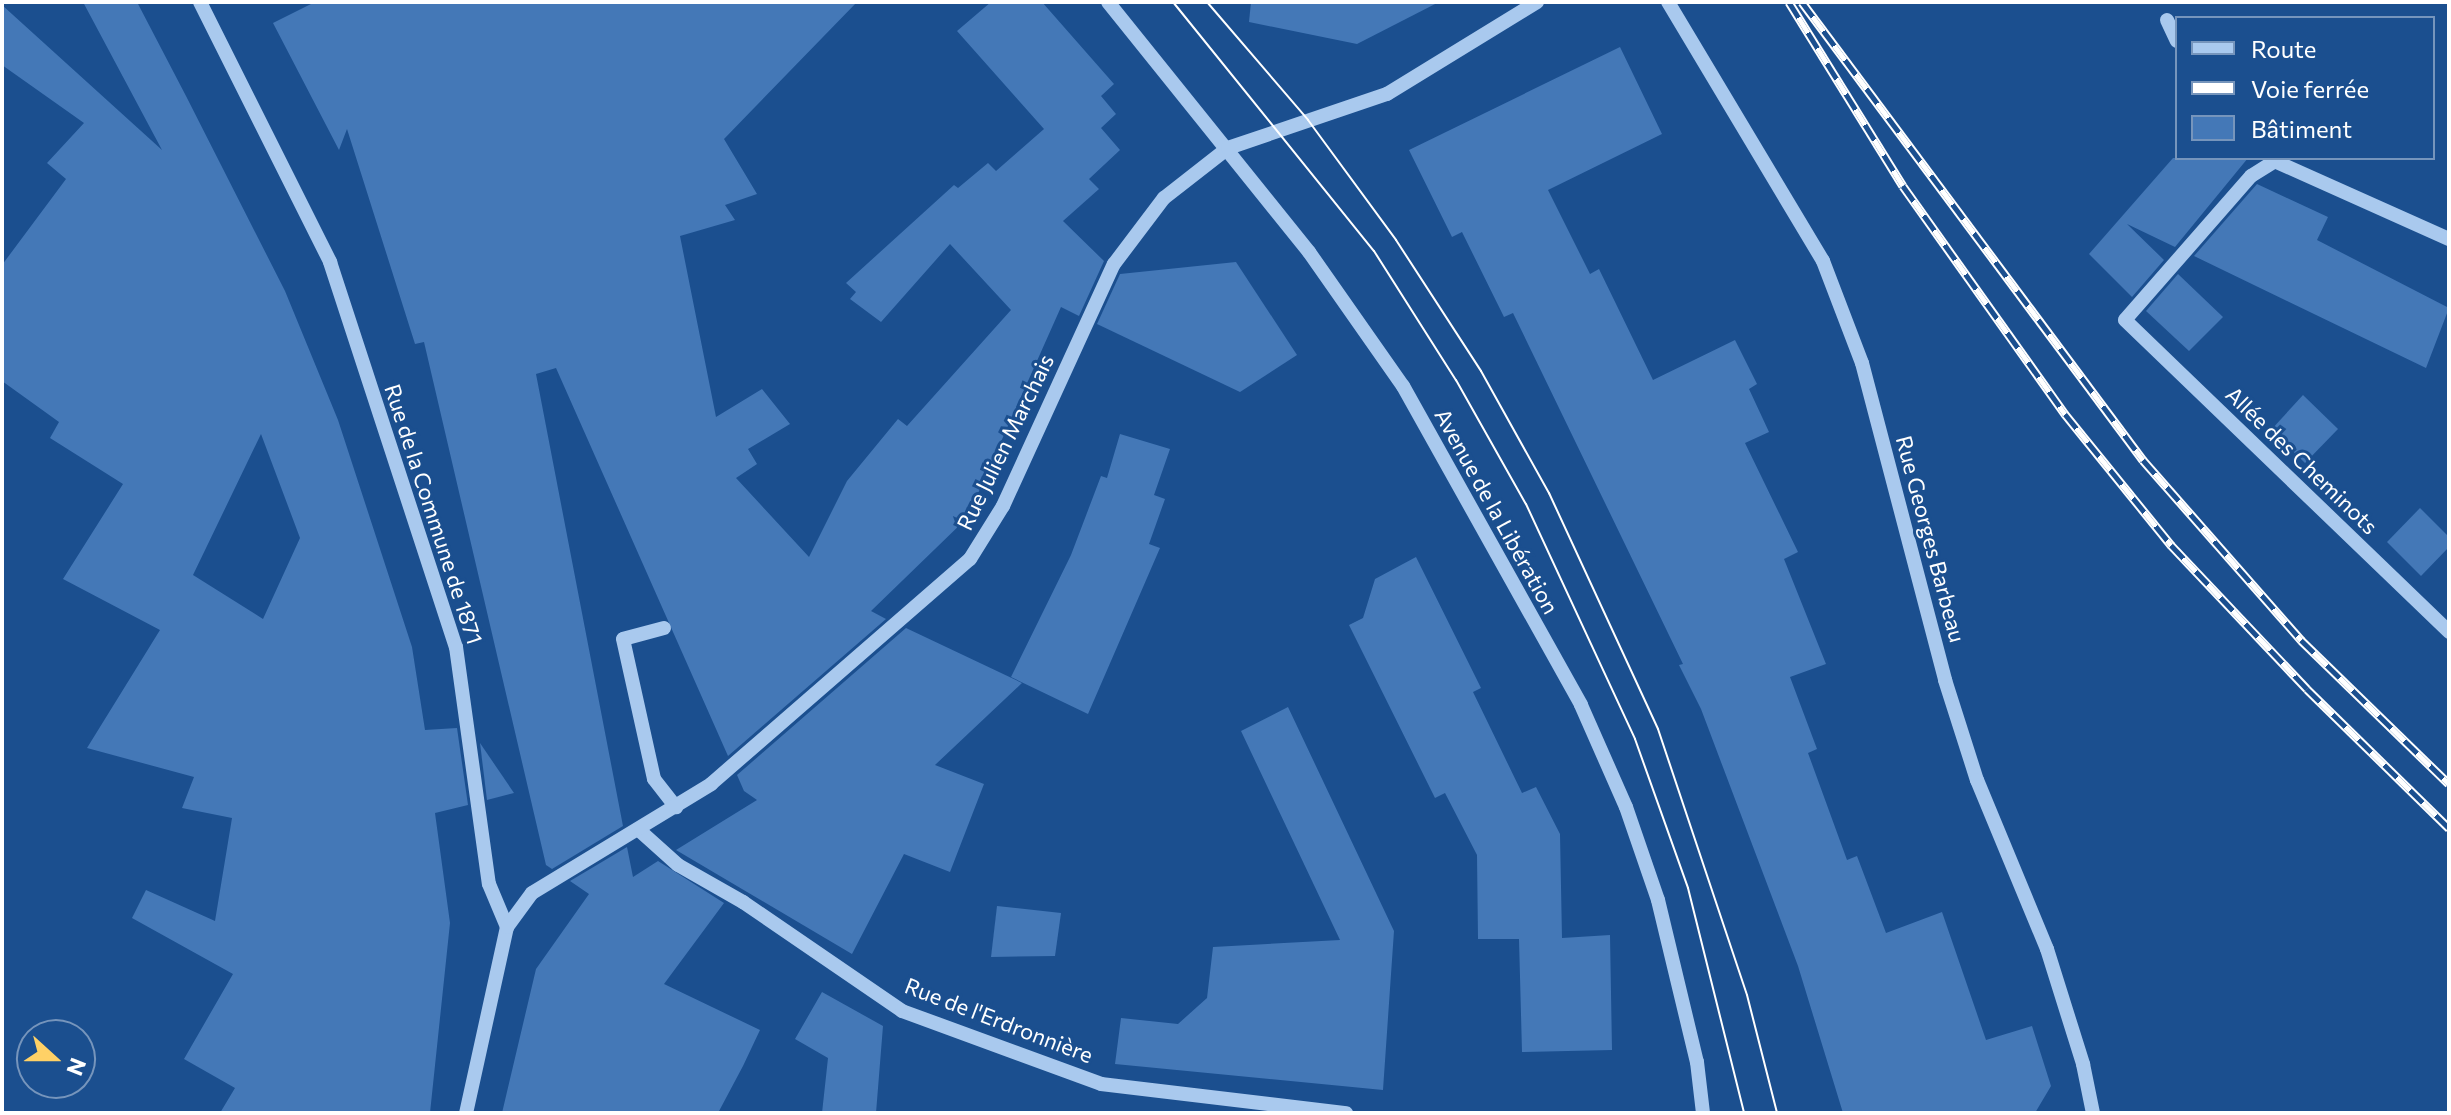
<!DOCTYPE html>
<html>
<head>
<meta charset="utf-8">
<style>
  body { margin:0 }
  #map { position:relative; width:2451px; height:1115px; overflow:hidden; background:#1b4f8f; font-family:Commissioner,sans-serif }
  div>[style] { position:absolute }
  .building>* { inset:0; background:#4478b7 }
  .minor>* { height:14px; margin:-7px; padding:0 7px; transform-origin:7px; border-radius:7px; background:#a9c9ee }
  .tram>* { height:2px; margin:-1px; padding:0 1px; transform-origin:1px; border-radius:1px; background:#fff }
  .rail>* { height:9px; margin-top:-4.5px; transform-origin:0; background:repeating-linear-gradient(90deg,#1b4f8f 0 18px,#fff 0 36px); box-sizing:border-box; border-block:2px solid #fff }
  span { translate:-50% -50%; white-space:nowrap; text-align:center; line-height:1.15; -webkit-text-stroke:6px #1b4f8f; paint-order:stroke }
  .street-label { font-size:22px; color:#fff }
  .frame { position:absolute; inset:0; border:4px solid #fff; pointer-events:none }
  .legend { position:absolute; left:2175px; top:16px; width:260px; height:144px; box-sizing:border-box; background:#1b4f8f; border:2px solid #7695bc; margin:0; padding:10px 14px; list-style:none; font-size:24px; color:#fff }
  .legend li { display:flex; align-items:center; gap:16px; height:40px }
  .legend b { width:40px; border:2px solid #7695bc }
  .north { position:absolute; left:16px; top:1019px; width:80px; height:80px; box-sizing:border-box; background:#1b4f8f; border:2px solid #7695bc; border-radius:50%; rotate:111deg; font-size:22px; font-weight:700; line-height:32px; text-align:center; color:#fff }
  .north::after { content:''; display:block; margin:auto; width:28px; height:36px; background:#ffd166; clip-path:polygon(50% 0,100% 100%,50% 72%,0 100%) }
</style>
</head>
<body>
<div id="map">
  <div class="building">
    <div style="clip-path:polygon(evenodd,83px 2px,137px 2px,186px 96px,285px 291px,338px 420px,412px 647px,425px 730px,457px 728px,468px 805px,435px 813px,450px 923px,430px 1113px,220px 1113px,235px 1088px,184px 1059px,233px 974px,132px 918px,146px 890px,215px 921px,232px 818px,182px 808px,194px 777px,87px 748px,160px 630px,63px 579px,123px 484px,50px 438px,59px 422px,2px 381px,2px 265px,66px 179px,47px 163px,84px 123px,2px 65px,2px 5px,162px 150px,83px 2px,261px 434px,300px 538px,263px 619px,193px 575px,261px 434px)"></div>
    <div style="clip-path:polygon(315px 2px,857px 2px,724px 139px,757px 194px,725px 205px,735px 220px,680px 236px,716px 417px,762px 389px,790px 424px,748px 449px,757px 464px,736px 478px,809px 557px,847px 481px,898px 419px,907px 426px,1011px 310px,950px 244px,881px 322px,850px 299px,856px 292px,846px 283px,954px 185px,958px 188px,988px 163px,996px 171px,1044px 129px,957px 31px,991px 2px,1042px 2px,1114px 84px,1101px 96px,1116px 114px,1101px 128px,1120px 150px,1089px 179px,1099px 189px,1063px 221px,1104px 261px,1079px 316px,1061px 307px,967px 518px,871px 611px,886px 619px,728px 756px,556px 368px,536px 374px,623px 826px,552px 869px,546px 865px,424px 342px,415px 344px,347px 129px,339px 150px,273px 23px)"></div>
    <div style="clip-path:polygon(1251px 2px,1439px 2px,1357px 44px,1249px 22px)"></div>
    <div style="clip-path:polygon(1620px 47px,1662px 134px,1548px 190px,1590px 274px,1599px 269px,1653px 380px,1735px 340px,1757px 384px,1749px 389px,1769px 432px,1745px 443px,1798px 552px,1784px 559px,1826px 664px,1790px 677px,1817px 749px,1808px 753px,1847px 860px,1857px 856px,1886px 933px,1942px 912px,1986px 1040px,2032px 1026px,2051px 1086px,2035px 1113px,1843px 1113px,1798px 966px,1701px 709px,1679px 665px,1683px 664px,1513px 313px,1504px 317px,1462px 232px,1452px 237px,1409px 150px)"></div>
    <div style="clip-path:polygon(2173px 158px,2248px 158px,2175px 247px,2127px 224px,2164px 260px,2132px 297px,2089px 254px)"></div>
    <div style="clip-path:polygon(2257px 184px,2328px 217px,2317px 240px,2449px 308px,2426px 368px,2194px 256px)"></div>
    <div style="clip-path:polygon(1236px 262px,1297px 355px,1240px 392px,1097px 324px,1120px 274px)"></div>
    <div style="clip-path:polygon(2178px 274px,2223px 317px,2189px 351px,2146px 311px)"></div>
    <div style="clip-path:polygon(2303px 395px,2338px 429px,2305px 463px,2271px 430px)"></div>
    <div style="clip-path:polygon(1120px 434px,1170px 449px,1154px 495px,1165px 499px,1149px 544px,1160px 548px,1088px 714px,1011px 677px,1071px 555px,1101px 476px,1107px 478px)"></div>
    <div style="clip-path:polygon(2420px 508px,2449px 537px,2449px 547px,2421px 576px,2387px 542px)"></div>
    <div style="clip-path:polygon(1416px 557px,1481px 688px,1473px 692px,1522px 793px,1536px 787px,1560px 834px,1562px 938px,1610px 935px,1612px 1050px,1522px 1052px,1519px 939px,1478px 939px,1477px 855px,1445px 793px,1435px 798px,1349px 625px,1363px 618px,1375px 579px)"></div>
    <div style="clip-path:polygon(906px 628px,1022px 683px,935px 765px,984px 784px,950px 872px,904px 854px,852px 954px,676px 850px,757px 800px,744px 791px,737px 775px)"></div>
    <div style="clip-path:polygon(1288px 707px,1394px 931px,1383px 1090px,1115px 1064px,1121px 1018px,1178px 1024px,1207px 998px,1213px 947px,1340px 940px,1241px 731px)"></div>
    <div style="clip-path:polygon(480px 743px,514px 793px,487px 800px)"></div>
    <div style="clip-path:polygon(627px 847px,633px 877px,658px 861px,724px 903px,664px 984px,760px 1030px,743px 1066px,718px 1113px,502px 1113px,536px 969px,589px 894px,570px 881px)"></div>
    <div style="clip-path:polygon(997px 906px,1061px 913px,1055px 956px,991px 957px)"></div>
    <div style="clip-path:polygon(822px 992px,883px 1026px,876px 1113px,822px 1113px,828px 1058px,795px 1039px)"></div>
  </div>
  <div class="minor">
    <div style="left:200px;top:2px;width:291px;rotate:63.4deg"></div>
    <div style="left:330px;top:262px;width:405px;rotate:71.9deg"></div>
    <div style="left:456px;top:647px;width:239px;rotate:82.1deg"></div>
    <div style="left:489px;top:884px;width:47px;rotate:67.3deg"></div>
    <div style="left:507px;top:927px;width:190px;rotate:102.4deg"></div>
    <div style="left:1108px;top:2px;width:321px;rotate:51.2deg"></div>
    <div style="left:1309px;top:252px;width:164px;rotate:55deg"></div>
    <div style="left:1403px;top:386px;width:365px;rotate:60.8deg"></div>
    <div style="left:1581px;top:705px;width:111px;rotate:66.2deg"></div>
    <div style="left:1626px;top:807px;width:98px;rotate:71deg"></div>
    <div style="left:1658px;top:900px;width:167px;rotate:76.5deg"></div>
    <div style="left:1697px;top:1062px;width:51px;rotate:83.3deg"></div>
    <div style="left:1668px;top:2px;width:302px;rotate:59.1deg"></div>
    <div style="left:1823px;top:261px;width:109px;rotate:69.1deg"></div>
    <div style="left:1862px;top:363px;width:328px;rotate:75.3deg"></div>
    <div style="left:1945px;top:680px;width:105px;rotate:72.3deg"></div>
    <div style="left:1977px;top:780px;width:183px;rotate:67.5deg"></div>
    <div style="left:2047px;top:949px;width:121px;rotate:72.6deg"></div>
    <div style="left:2083px;top:1064px;width:50px;rotate:78.5deg"></div>
    <div style="left:2167px;top:20px;width:23px;rotate:65deg"></div>
    <div style="left:2449px;top:239px;width:191px;rotate:-155.9deg"></div>
    <div style="left:2275px;top:161px;width:28px;rotate:148deg"></div>
    <div style="left:2251px;top:176px;width:191px;rotate:131.2deg"></div>
    <div style="left:2125px;top:320px;width:450px;rotate:43.9deg"></div>
    <div style="left:664px;top:628px;width:42px;rotate:165deg"></div>
    <div style="left:623px;top:639px;width:143px;rotate:77.5deg"></div>
    <div style="left:654px;top:779px;width:36px;rotate:52deg"></div>
    <div style="left:639px;top:830px;width:52px;rotate:41.9deg"></div>
    <div style="left:678px;top:865px;width:75px;rotate:29.6deg"></div>
    <div style="left:743px;top:902px;width:193px;rotate:34.4deg"></div>
    <div style="left:902px;top:1011px;width:212px;rotate:20.1deg"></div>
    <div style="left:1101px;top:1084px;width:247px;rotate:6.8deg"></div>
    <div style="left:507px;top:927px;width:42px;rotate:-53.7deg"></div>
    <div style="left:532px;top:893px;width:210px;rotate:-31.3deg"></div>
    <div style="left:711px;top:784px;width:343px;rotate:-41deg"></div>
    <div style="left:970px;top:559px;width:62px;rotate:-58.1deg"></div>
    <div style="left:1003px;top:506px;width:266px;rotate:-65.4deg"></div>
    <div style="left:1114px;top:264px;width:83px;rotate:-52.9deg"></div>
    <div style="left:1164px;top:198px;width:81px;rotate:-38deg"></div>
    <div style="left:1228px;top:148px;width:168px;rotate:-18.8deg"></div>
    <div style="left:1387px;top:94px;width:176px;rotate:-31.5deg"></div>
  </div>
  <div class="tram">
    <div style="left:1173px;top:2px;width:320px;rotate:51.1deg"></div>
    <div style="left:1374px;top:251px;width:153px;rotate:57.6deg"></div>
    <div style="left:1456px;top:380px;width:142px;rotate:60.6deg"></div>
    <div style="left:1526px;top:504px;width:259px;rotate:65.1deg"></div>
    <div style="left:1635px;top:739px;width:158px;rotate:70.4deg"></div>
    <div style="left:1688px;top:888px;width:232px;rotate:76deg"></div>
    <div style="left:1207px;top:2px;width:155px;rotate:49.4deg"></div>
    <div style="left:1308px;top:120px;width:149px;rotate:53.7deg"></div>
    <div style="left:1396px;top:240px;width:156px;rotate:57deg"></div>
    <div style="left:1481px;top:371px;width:140px;rotate:60.9deg"></div>
    <div style="left:1549px;top:493px;width:260px;rotate:65.2deg"></div>
    <div style="left:1658px;top:729px;width:280px;rotate:71.5deg"></div>
    <div style="left:1747px;top:995px;width:122px;rotate:75.7deg"></div>
  </div>
  <div class="rail">
    <div style="left:1789px;top:2px;width:216px;rotate:58.2deg"></div>
    <div style="left:1903px;top:186px;width:280px;rotate:54.6deg"></div>
    <div style="left:2065px;top:414px;width:169px;rotate:51deg"></div>
    <div style="left:2171px;top:545px;width:198px;rotate:46.6deg"></div>
    <div style="left:2307px;top:689px;width:199px;rotate:44.4deg"></div>
    <div style="left:1802px;top:2px;width:571px;rotate:53.33deg"></div>
    <div style="left:2143px;top:460px;width:240px;rotate:48.7deg"></div>
    <div style="left:2301px;top:640px;width:206px;rotate:44.2deg"></div>
  </div>
  <div class="street-label">
    <span style="left:1005px;top:442px;rotate:-64deg">Rue Julien Marchais</span>
    <span style="left:2302px;top:460px;rotate:44deg">Allée des Cheminots</span>
    <span style="left:1497px;top:511px;rotate:61deg">Avenue de la Libération</span>
    <span style="left:434px;top:514px;rotate:72deg">Rue de la Commune de 1871</span>
    <span style="left:1931px;top:539px;rotate:75deg">Rue Georges Barbeau</span>
    <span style="left:999px;top:1020px;rotate:21deg">Rue de l'Erdronnière</span>
  </div>
  <div class="frame"></div>
  <ul class="legend">
  <li><b style="height:10px;background:#a9c9ee"></b>Route</li>
  <li><b style="height:10px;background:#fff"></b>Voie ferrée</li>
  <li><b style="height:22px;background:#4478b7"></b>Bâtiment</li>
  </ul>
  <div class="north">N</div>
</div>
</body>
</html>
